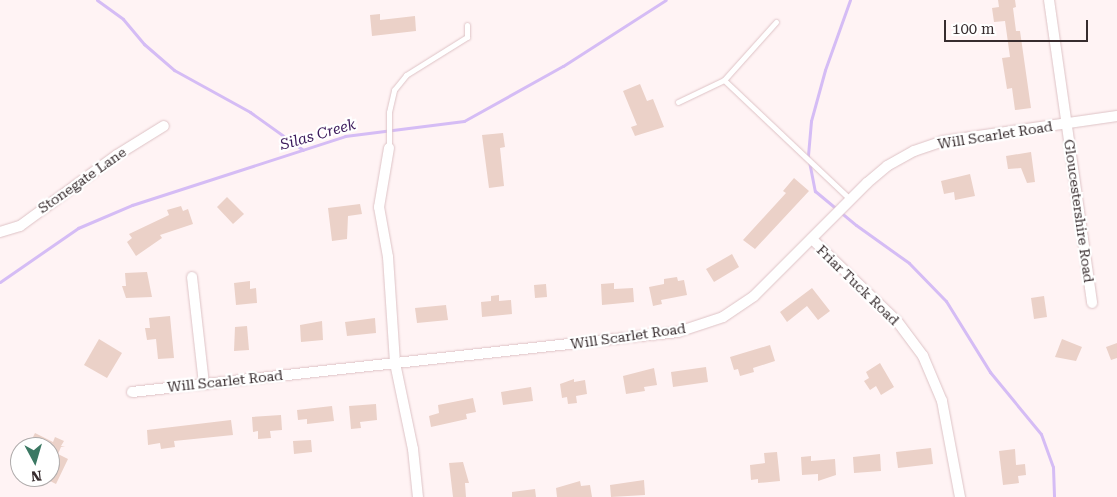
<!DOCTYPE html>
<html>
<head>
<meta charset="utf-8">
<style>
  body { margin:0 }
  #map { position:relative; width:1117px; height:497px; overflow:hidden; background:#fff3f4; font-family:"Roboto Serif",serif }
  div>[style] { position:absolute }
  .stream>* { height:3px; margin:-1.5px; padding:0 1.5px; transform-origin:1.5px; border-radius:1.5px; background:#d5bcf5 }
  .building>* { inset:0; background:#ebd1c8 }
  .roads { filter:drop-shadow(0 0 1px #dec3c6) drop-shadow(0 0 1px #dec3c6) }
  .lane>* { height:5px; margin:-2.5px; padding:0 2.5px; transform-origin:2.5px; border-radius:2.5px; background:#fff }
  .street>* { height:10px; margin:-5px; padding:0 5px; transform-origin:5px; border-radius:5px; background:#fff }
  span { translate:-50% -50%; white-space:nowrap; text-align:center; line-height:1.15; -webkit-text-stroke:4.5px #fff; paint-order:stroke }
  .street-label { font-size:14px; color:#372c2e }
  .water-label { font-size:15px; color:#3c1a5b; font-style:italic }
  .north { position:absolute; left:10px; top:437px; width:50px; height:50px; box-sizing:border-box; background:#fff; border:1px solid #afabab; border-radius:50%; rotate:174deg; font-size:14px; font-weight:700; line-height:20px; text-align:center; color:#372c2e }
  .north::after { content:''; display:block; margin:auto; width:18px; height:22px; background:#3b7863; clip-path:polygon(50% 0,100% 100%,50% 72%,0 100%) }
  .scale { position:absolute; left:944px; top:20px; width:144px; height:22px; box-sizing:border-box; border:2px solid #372c2e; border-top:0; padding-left:6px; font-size:15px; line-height:18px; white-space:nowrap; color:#372c2e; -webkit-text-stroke:4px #fff; paint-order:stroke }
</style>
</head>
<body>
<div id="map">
  <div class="stream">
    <div style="left:97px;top:0;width:32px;rotate:36deg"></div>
    <div style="left:123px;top:19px;width:33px;rotate:50deg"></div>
    <div style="left:144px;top:44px;width:40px;rotate:41deg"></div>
    <div style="left:174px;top:70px;width:87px;rotate:28.9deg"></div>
    <div style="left:250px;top:112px;width:65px;rotate:35.6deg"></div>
    <div style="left:850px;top:0;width:74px;rotate:109.7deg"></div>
    <div style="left:825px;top:70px;width:53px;rotate:105.4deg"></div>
    <div style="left:811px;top:121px;width:35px;rotate:95deg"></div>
    <div style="left:808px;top:156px;width:36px;rotate:79deg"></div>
    <div style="left:815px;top:191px;width:53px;rotate:39.7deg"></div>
    <div style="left:856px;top:225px;width:65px;rotate:35.6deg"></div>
    <div style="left:909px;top:263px;width:53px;rotate:45.8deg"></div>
    <div style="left:946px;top:301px;width:84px;rotate:58.2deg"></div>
    <div style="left:990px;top:372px;width:80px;rotate:50.6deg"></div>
    <div style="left:1041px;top:434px;width:35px;rotate:70deg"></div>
    <div style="left:1053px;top:467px;width:30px;rotate:88deg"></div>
    <div style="left:0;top:282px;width:95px;rotate:-34.7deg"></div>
    <div style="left:78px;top:228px;width:59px;rotate:-23.1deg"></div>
    <div style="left:132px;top:205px;width:224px;rotate:-17.9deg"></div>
    <div style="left:345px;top:136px;width:120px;rotate:-7.2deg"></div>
    <div style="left:464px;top:121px;width:113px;rotate:-29.1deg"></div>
    <div style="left:563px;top:66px;width:122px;rotate:-32.7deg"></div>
  </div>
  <div class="building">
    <div style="clip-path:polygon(998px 0,1015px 0,1016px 7px,1013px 8px,1016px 31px,1020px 31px,1031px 108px,1015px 110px,1012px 88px,1007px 89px,1002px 58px,1010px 57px,1005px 21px,994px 22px,992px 8px,999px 7px)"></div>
    <div style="clip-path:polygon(380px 14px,380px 20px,415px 16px,416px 31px,372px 36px,370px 15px)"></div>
    <div style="clip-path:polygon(640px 84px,647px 101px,653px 99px,664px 127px,635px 136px,631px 127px,637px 125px,623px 91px)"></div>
    <div style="clip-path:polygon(503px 133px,505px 147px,500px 148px,504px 186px,489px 188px,482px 135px)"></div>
    <div style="clip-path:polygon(1031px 152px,1035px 182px,1027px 183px,1021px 168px,1008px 169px,1006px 156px)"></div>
    <div style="clip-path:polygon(970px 174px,975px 196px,955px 200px,954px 192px,944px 194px,941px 181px)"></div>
    <div style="clip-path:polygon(794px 178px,809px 191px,755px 249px,743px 240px,786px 193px,783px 191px)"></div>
    <div style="clip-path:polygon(227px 197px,244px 214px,233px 224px,217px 207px)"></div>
    <div style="clip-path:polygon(360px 204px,362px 214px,348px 216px,347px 239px,332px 241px,328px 208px)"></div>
    <div style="clip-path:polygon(181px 206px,183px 211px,188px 209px,193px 224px,160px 235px,162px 238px,136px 256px,127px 242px,132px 238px,129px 234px,169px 215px,167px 210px)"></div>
    <div style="clip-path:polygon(732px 254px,739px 267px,714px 282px,706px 269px)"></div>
    <div style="clip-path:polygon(147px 272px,152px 297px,126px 298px,122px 286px,126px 286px,125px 273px)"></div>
    <div style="clip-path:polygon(677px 277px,678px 281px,684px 280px,687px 295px,661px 300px,662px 304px,653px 306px,649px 287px,664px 284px,664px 279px)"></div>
    <div style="clip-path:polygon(250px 281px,250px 289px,256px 288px,257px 303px,236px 305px,234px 283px)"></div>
    <div style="clip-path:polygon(614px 283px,614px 289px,633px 288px,634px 302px,602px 305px,601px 284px)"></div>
    <div style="clip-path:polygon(546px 284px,547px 297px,535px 298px,534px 285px)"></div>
    <div style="clip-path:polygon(812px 288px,830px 311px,818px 320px,807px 306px,787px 322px,780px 312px)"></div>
    <div style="clip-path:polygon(499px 295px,499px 301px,511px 300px,512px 314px,482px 317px,481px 302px,491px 301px,491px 296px)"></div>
    <div style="clip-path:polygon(1044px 296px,1047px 317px,1034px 319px,1031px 298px)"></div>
    <div style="clip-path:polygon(446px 305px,448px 320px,417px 323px,415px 308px)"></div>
    <div style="clip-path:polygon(170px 316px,174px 358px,158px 359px,156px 339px,147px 340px,145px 328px,150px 328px,149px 318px)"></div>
    <div style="clip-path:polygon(375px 318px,376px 333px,347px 336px,345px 322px)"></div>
    <div style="clip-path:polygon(322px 321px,323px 340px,301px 342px,300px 325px)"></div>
    <div style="clip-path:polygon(247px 326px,249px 350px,234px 351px,235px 327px)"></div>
    <div style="clip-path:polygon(99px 339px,122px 353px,107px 378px,84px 365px)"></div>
    <div style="clip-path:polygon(1062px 339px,1082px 347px,1076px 361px,1055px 357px)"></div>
    <div style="clip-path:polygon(1117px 343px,1117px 358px,1111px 360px,1106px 347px)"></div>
    <div style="clip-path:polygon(770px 345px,775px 361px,753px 368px,754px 372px,740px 376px,738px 369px,734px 370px,730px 357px)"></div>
    <div style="clip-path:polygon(880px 363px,894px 387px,881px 395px,876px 386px,870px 390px,864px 381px,869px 378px,866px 372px)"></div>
    <div style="clip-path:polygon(706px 367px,708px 382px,673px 387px,671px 372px)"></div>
    <div style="clip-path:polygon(654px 368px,657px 385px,644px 387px,645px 391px,626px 394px,623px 376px)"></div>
    <div style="clip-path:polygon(574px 379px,574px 382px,585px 380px,587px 394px,576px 396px,577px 403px,568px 404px,567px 397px,562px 398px,560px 384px)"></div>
    <div style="clip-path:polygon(531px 387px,533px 401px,503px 405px,501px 392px)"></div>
    <div style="clip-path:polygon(473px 398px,476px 412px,466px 414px,467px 419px,431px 427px,429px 416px,439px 413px,438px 405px)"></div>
    <div style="clip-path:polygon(376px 404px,377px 420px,360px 422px,361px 428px,351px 429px,349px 406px)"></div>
    <div style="clip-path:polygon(332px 406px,334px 421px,307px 424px,307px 419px,298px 420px,297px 410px)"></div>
    <div style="clip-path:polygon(281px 415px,282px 430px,270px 431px,271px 438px,258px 439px,258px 431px,253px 432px,252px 417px)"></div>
    <div style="clip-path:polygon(231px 420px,233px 435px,174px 441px,175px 447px,161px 449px,160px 443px,148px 445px,147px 430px)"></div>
    <div style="clip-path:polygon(35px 433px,53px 442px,55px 437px,64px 441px,61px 446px,65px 447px,61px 447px,58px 454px,68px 459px,56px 484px,46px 479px,53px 464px,50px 470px,50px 447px,28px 447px)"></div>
    <div style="clip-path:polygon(311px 440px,312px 452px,294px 454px,293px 441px)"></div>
    <div style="clip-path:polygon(931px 448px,933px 464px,898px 468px,896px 452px)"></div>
    <div style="clip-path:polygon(1015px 449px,1016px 465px,1025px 464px,1026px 475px,1018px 476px,1019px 483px,1003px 485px,999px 451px)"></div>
    <div style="clip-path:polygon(777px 452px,780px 481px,758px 483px,758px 479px,751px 480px,750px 465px,765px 463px,764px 453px)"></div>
    <div style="clip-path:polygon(880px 454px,881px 471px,854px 473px,853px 457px)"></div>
    <div style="clip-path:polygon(811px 456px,811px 461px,835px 459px,836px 475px,818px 481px,818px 474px,802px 475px,801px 457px)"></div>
    <div style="clip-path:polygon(463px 462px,469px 483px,465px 483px,466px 497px,453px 497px,449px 463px)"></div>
    <div style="clip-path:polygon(644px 480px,645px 495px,611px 497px,610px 485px)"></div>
    <div style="clip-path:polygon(580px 481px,581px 486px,590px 485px,592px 497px,557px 497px,556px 488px)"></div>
    <div style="clip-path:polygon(535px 489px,536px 497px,512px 497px,512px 492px)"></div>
  </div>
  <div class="roads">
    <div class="lane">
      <div style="left:724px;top:80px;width:78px;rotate:-48.1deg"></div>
      <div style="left:678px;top:102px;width:51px;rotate:-25.6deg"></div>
      <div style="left:724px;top:80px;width:173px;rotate:43.4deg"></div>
      <div style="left:389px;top:148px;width:36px;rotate:-90deg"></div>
      <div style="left:389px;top:112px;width:23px;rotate:-77deg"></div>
      <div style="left:394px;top:90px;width:19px;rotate:-51deg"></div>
      <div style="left:406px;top:75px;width:72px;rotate:-31.9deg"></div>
      <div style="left:467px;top:37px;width:12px;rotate:-90deg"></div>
    </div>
    <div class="street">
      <div style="left:1049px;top:0;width:306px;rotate:81.9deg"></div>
      <div style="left:389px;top:148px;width:60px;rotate:99.6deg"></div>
      <div style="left:379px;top:207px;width:51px;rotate:79.8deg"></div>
      <div style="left:388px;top:257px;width:106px;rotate:86.2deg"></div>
      <div style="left:395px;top:363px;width:88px;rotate:78.2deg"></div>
      <div style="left:413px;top:449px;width:48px;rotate:84.1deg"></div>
      <div style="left:0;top:232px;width:21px;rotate:-17deg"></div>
      <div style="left:20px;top:226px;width:120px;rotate:-36.2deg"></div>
      <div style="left:117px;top:155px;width:55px;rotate:-31.7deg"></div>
      <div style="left:813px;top:240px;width:117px;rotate:44deg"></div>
      <div style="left:897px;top:321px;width:44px;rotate:53.4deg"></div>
      <div style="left:923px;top:356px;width:49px;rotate:67.1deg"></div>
      <div style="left:942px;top:401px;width:98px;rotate:79.4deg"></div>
      <div style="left:192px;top:277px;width:108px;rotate:83.6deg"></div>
      <div style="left:132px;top:392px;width:549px;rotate:-6.27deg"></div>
      <div style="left:678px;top:332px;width:47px;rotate:-18.4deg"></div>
      <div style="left:723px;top:317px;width:37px;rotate:-34deg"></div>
      <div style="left:754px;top:296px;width:160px;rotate:-45deg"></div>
      <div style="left:867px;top:183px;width:26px;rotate:-40deg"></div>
      <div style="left:887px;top:166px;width:31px;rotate:-29deg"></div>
      <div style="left:914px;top:151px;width:31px;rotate:-19deg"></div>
      <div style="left:943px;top:141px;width:176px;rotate:-8.2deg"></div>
    </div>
  </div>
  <div class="street-label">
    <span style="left:995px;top:135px;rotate:-9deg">Will Scarlet Road</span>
    <span style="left:82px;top:180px;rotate:-35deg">Stonegate Lane</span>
    <span style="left:1079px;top:211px;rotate:82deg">Gloucestershire Road</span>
    <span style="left:858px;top:285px;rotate:44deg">Friar Tuck Road</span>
    <span style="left:628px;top:336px;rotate:-8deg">Will Scarlet Road</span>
    <span style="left:225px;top:381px;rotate:-6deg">Will Scarlet Road</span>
  </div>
  <div class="water-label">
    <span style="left:318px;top:135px;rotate:-16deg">Silas Creek</span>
  </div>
  <div class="north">N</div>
  <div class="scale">100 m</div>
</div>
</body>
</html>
